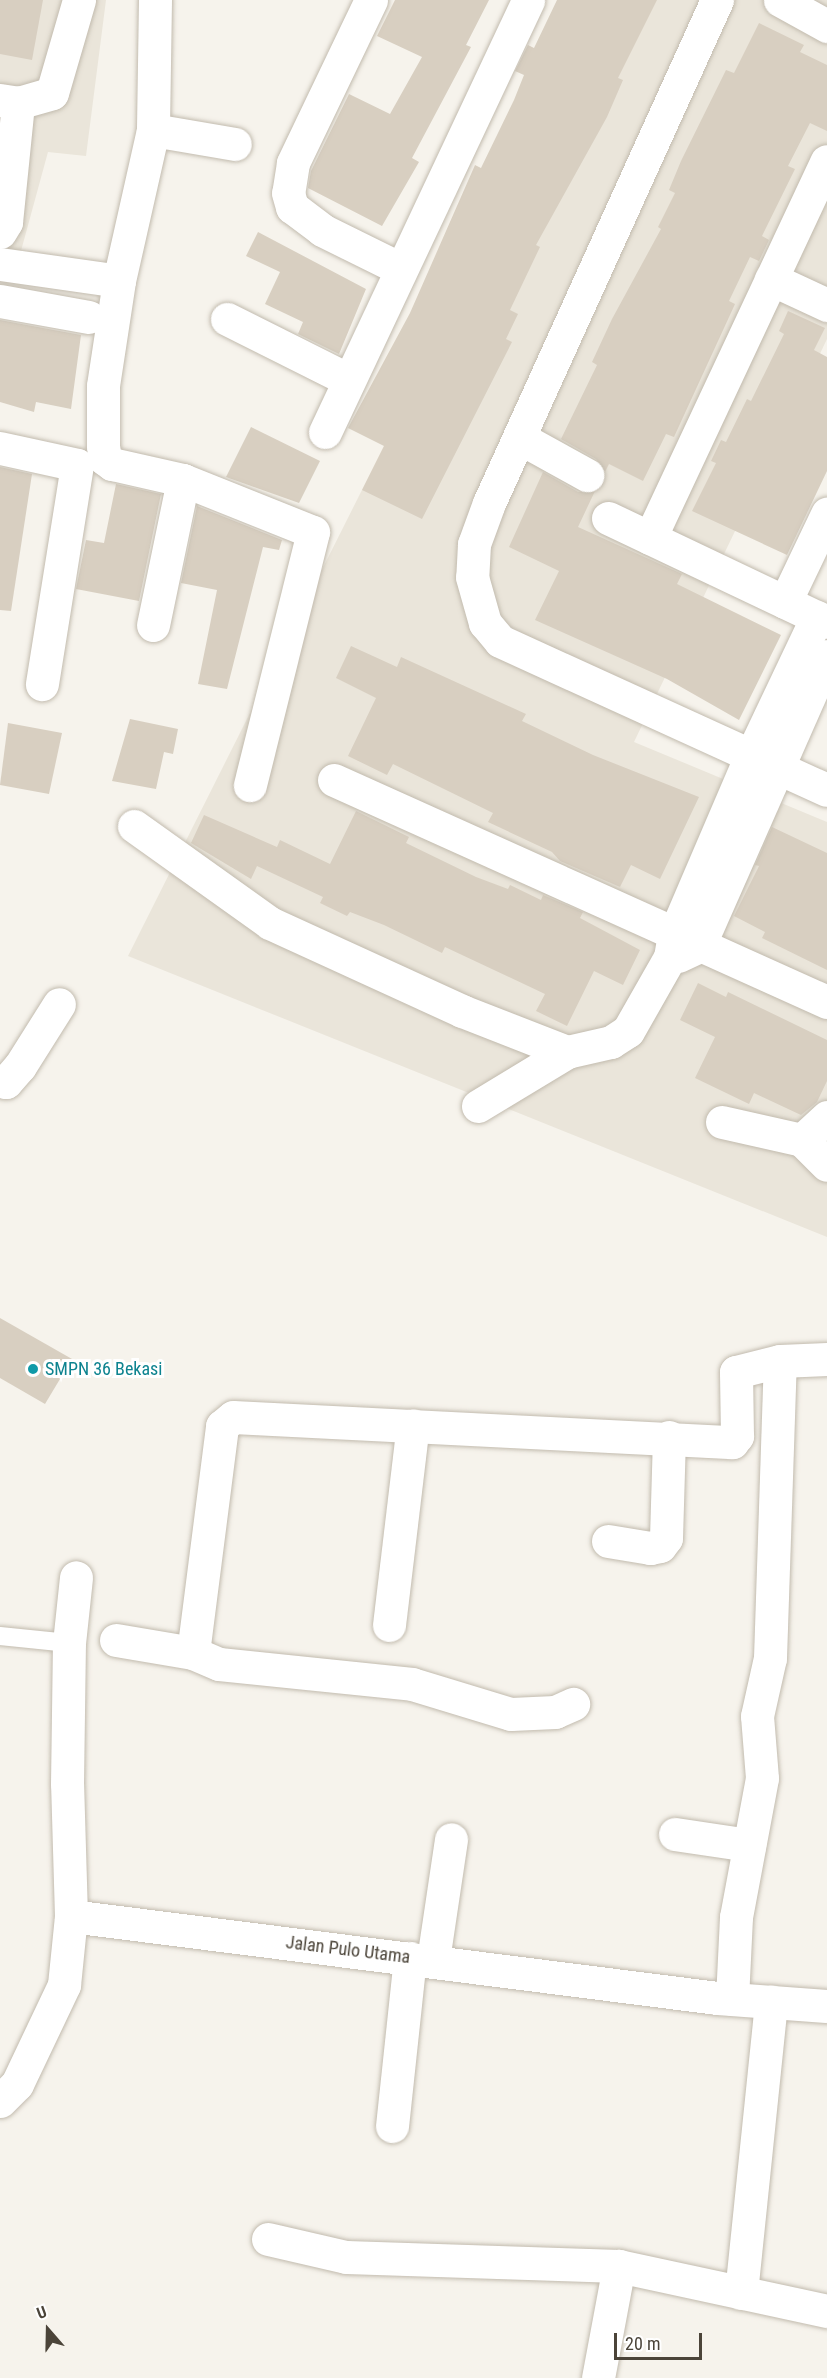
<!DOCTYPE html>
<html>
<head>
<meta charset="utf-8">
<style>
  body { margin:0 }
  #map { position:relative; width:827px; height:2378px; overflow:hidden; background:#f6f3ec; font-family:"Roboto Condensed",sans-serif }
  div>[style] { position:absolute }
  .residential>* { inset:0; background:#eae5da }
  .building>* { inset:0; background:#d8cfc1 }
  .roads { filter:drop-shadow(0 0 2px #c2bbae) drop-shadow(0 0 2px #c2bbae) }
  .lane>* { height:18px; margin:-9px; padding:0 9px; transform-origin:9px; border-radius:9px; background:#fff }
  .street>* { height:33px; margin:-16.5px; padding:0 16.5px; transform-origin:16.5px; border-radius:16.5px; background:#fff }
  .dots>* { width:16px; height:16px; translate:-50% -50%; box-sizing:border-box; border:3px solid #fff; border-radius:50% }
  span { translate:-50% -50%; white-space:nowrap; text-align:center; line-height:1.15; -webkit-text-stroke:6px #fff; paint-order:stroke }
  .culture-label { font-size:18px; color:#0d838f }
  .left { translate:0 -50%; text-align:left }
  .street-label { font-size:18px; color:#4b4439 }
  .north { position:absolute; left:18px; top:2300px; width:60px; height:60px; -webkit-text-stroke:4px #fff; paint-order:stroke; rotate:340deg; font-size:16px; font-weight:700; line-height:24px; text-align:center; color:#4b4439 }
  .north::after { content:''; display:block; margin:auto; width:21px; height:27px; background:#4b4439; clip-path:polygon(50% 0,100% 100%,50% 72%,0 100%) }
  .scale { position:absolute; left:614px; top:2333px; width:88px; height:27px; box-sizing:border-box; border:3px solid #4b4439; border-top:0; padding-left:8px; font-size:18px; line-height:21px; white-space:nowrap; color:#4b4439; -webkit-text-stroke:4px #fff; paint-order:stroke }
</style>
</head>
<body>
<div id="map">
  <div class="residential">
    <div style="clip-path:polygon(0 0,106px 0,86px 156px,48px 152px,18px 262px,0 259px)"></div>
    <div style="clip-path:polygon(608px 0,827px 0,827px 339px,634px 742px,827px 822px,827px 1237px,128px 956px)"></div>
  </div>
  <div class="building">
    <div style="clip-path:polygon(0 0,43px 0,32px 60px,0 54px)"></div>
    <div style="clip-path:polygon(395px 0,489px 0,466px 45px,471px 47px,412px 158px,419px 162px,382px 226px,308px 188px,311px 171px,349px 94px,390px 114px,422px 57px,377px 36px)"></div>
    <div style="clip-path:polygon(557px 0,657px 0,618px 78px,623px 80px,607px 117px,536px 245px,540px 247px,510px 310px,518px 314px,506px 339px,512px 342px,422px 519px,362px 490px,384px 446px,348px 428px,410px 313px,475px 165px,481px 168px,514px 100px,524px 75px,515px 71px,528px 45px,534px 48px)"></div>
    <div style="clip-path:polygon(759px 23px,804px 45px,800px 52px,827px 65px,827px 131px,810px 123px,788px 166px,795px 169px,762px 236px,769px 240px,759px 261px,750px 257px,729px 301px,735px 304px,674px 437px,666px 434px,643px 481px,609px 464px,605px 472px,596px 459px,561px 439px,597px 365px,592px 362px,612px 319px,661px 229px,658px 227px,675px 193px,669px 190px,681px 161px,726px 70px,734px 73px)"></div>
    <div style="clip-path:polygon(258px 232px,366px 289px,339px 354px,298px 334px,303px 322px,265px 304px,280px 272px,246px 256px)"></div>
    <div style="clip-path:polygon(788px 311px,825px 328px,814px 350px,827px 357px,827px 471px,787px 555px,692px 511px,716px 463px,711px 461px,721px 440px,726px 442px,747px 399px,751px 401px,784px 334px,779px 331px)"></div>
    <div style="clip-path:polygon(0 320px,81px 335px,71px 409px,36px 402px,34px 412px,0 402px)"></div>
    <div style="clip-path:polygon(251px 427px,320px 461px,299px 503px,226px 477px)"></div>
    <div style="clip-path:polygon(0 467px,32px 474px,11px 611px,0 610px)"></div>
    <div style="clip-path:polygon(543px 472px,578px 492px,595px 491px,578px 527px,682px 574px,677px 584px,781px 635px,739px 720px,667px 679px,535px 620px,559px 571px,509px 547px)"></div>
    <div style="clip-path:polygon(116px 484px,161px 494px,139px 601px,76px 589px,86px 540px,104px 543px)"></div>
    <div style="clip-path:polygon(197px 506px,282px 540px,279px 550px,263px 547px,227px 689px,198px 684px,217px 590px,181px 583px)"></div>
    <div style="clip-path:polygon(351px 646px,397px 667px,401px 657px,526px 714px,522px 721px,593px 755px,699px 797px,660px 879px,631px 865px,620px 887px,560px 861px,552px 852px,488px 822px,493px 813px,393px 764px,387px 775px,348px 756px,376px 698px,336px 678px)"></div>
    <div style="clip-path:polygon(130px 719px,178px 729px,173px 754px,164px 752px,156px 789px,112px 781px)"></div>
    <div style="clip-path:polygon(8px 723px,62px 733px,49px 794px,0 785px)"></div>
    <div style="clip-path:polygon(356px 811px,409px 837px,406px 843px,476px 877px,508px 889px,510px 885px,541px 900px,543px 895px,583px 912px,580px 918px,640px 950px,623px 985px,594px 971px,567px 1026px,536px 1011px,545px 994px,445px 947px,442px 953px,384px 925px,350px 912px,347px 916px,320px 903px,323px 897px,257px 866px,251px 879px,191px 843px,204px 815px,277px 847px,280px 840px,330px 864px)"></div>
    <div style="clip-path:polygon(772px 827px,827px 853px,827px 970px,762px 938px,765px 932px,734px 916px,759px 866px,755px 865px)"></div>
    <div style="clip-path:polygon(698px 983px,726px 997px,728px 992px,827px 1040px,827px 1081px,817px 1102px,801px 1115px,754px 1093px,749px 1104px,695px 1078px,715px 1037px,680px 1020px)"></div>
    <div style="clip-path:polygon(0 1318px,72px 1359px,45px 1404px,0 1378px)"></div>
  </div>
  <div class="roads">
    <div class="lane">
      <div style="left:0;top:1636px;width:69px;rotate:5.8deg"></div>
    </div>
    <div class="street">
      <div style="left:155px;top:0;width:130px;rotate:90.9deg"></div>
      <div style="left:153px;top:130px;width:155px;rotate:102.7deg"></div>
      <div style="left:119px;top:281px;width:106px;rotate:98.7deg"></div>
      <div style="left:103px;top:386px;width:60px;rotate:90deg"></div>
      <div style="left:103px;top:446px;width:13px;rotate:81deg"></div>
      <div style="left:105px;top:459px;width:9px;rotate:36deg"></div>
      <div style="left:112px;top:464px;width:73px;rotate:12.7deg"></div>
      <div style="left:183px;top:480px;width:140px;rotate:21.8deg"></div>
      <div style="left:313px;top:532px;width:261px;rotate:104deg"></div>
      <div style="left:371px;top:0;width:181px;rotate:115.6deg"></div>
      <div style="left:293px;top:163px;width:30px;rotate:99deg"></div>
      <div style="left:288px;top:193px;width:15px;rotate:74deg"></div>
      <div style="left:292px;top:207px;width:38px;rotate:37deg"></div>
      <div style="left:322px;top:230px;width:88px;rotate:26.3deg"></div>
      <div style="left:717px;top:0;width:552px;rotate:114.38deg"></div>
      <div style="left:489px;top:503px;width:44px;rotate:110.1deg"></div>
      <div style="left:474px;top:544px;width:33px;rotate:93deg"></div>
      <div style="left:472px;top:577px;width:48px;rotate:74.2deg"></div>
      <div style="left:485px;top:623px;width:23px;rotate:50deg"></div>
      <div style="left:500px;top:641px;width:359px;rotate:24.5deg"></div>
      <div style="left:780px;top:0;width:54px;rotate:29deg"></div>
      <div style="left:0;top:100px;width:18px;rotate:9deg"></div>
      <div style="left:18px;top:103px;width:35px;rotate:-16deg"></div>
      <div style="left:52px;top:93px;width:97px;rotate:-73.8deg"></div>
      <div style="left:153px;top:130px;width:83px;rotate:9.7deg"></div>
      <div style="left:0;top:232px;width:12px;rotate:-59deg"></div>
      <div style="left:6px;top:222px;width:120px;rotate:-84.2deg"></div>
      <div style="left:0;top:264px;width:120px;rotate:8.1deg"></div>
      <div style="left:771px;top:279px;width:62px;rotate:24.9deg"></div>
      <div style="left:0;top:301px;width:90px;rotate:10.2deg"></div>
      <div style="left:227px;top:319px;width:136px;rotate:26.6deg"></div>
      <div style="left:325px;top:432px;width:477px;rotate:-64.8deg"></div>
      <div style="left:520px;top:438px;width:77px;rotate:28.9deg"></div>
      <div style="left:0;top:448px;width:79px;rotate:12.4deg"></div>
      <div style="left:77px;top:465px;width:222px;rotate:99.1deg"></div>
      <div style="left:608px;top:518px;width:242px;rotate:25.4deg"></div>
      <div style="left:650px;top:538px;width:416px;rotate:-64.9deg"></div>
      <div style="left:785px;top:602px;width:98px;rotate:-64.5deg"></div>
      <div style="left:153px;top:625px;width:148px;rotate:-78.3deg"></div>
      <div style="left:334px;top:780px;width:541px;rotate:24.24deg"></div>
      <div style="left:134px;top:826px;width:167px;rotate:35.5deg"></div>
      <div style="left:270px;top:923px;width:211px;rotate:24.6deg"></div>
      <div style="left:462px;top:1011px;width:113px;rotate:21.3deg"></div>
      <div style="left:678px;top:956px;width:23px;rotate:-25deg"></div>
      <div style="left:699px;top:946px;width:317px;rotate:-66.2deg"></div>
      <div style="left:0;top:1081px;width:6px;rotate:9deg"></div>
      <div style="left:6px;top:1082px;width:21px;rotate:-49deg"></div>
      <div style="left:20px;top:1066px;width:73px;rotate:-57.8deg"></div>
      <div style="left:478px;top:1106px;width:104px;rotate:-31.2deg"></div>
      <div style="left:567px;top:1052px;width:45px;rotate:-12.8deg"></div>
      <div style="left:611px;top:1042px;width:20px;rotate:-33deg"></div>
      <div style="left:628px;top:1031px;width:85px;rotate:-60.4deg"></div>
      <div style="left:670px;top:957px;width:22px;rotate:-80deg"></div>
      <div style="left:674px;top:935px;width:193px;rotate:-66.8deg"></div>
      <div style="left:750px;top:758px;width:156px;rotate:-64.6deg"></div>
      <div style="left:827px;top:1117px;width:34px;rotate:137deg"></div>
      <div style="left:802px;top:1140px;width:35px;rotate:45deg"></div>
      <div style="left:722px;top:1122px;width:82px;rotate:12.7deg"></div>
      <div style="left:608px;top:1541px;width:43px;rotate:9.5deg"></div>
      <div style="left:650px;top:1548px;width:10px;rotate:-11deg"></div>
      <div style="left:660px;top:1546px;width:10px;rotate:-53deg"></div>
      <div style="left:666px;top:1538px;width:101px;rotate:-88.3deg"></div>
      <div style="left:389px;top:1625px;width:201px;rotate:-83.2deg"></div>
      <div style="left:116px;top:1640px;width:78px;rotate:9.6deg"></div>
      <div style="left:193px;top:1653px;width:229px;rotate:-82.7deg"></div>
      <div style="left:222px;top:1426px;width:14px;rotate:-39deg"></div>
      <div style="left:233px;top:1417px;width:500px;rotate:2.9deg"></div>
      <div style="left:732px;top:1442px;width:8px;rotate:-50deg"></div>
      <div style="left:737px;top:1436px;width:64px;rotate:-90.9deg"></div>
      <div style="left:736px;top:1372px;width:45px;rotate:-14deg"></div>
      <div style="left:780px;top:1361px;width:47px;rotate:-2.4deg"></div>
      <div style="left:193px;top:1653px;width:28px;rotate:23deg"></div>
      <div style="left:219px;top:1664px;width:194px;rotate:5.9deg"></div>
      <div style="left:412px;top:1684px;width:103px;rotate:16.9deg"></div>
      <div style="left:511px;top:1714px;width:44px;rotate:-2.6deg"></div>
      <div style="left:555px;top:1712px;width:20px;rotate:-24deg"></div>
      <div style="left:675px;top:1834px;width:75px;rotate:8.5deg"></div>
      <div style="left:71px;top:1916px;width:132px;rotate:-91.7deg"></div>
      <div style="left:67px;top:1784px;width:141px;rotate:-89.2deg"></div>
      <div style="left:69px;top:1643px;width:66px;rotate:-83.9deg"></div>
      <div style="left:433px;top:1960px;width:122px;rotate:-81.5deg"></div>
      <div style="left:732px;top:1999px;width:82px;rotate:-87.2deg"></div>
      <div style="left:736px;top:1917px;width:141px;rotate:-79.4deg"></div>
      <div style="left:762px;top:1778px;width:62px;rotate:-94.6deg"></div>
      <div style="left:757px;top:1716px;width:59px;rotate:-77.4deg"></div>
      <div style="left:770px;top:1658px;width:297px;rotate:-88.1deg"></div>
      <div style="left:0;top:2101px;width:24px;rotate:-45deg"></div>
      <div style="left:17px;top:2084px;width:110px;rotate:-64.6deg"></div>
      <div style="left:64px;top:1985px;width:69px;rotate:-84.2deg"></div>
      <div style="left:71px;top:1916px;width:651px;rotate:7.23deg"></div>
      <div style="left:717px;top:1998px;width:110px;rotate:4.2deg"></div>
      <div style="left:392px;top:2126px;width:169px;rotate:-83.9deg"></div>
      <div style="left:268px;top:2239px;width:80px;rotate:13deg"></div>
      <div style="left:346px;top:2257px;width:273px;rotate:1.9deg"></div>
      <div style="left:619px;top:2266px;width:213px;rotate:12.2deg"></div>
      <div style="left:741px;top:2293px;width:293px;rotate:-84.1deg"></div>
      <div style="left:598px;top:2378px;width:114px;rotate:-79.4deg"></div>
    </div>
  </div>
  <div class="dots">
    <div style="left:33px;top:1369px;background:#0f9aa8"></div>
  </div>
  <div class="culture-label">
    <span class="left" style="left:45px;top:1369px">SMPN 36 Bekasi</span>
  </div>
  <div class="street-label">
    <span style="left:348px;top:1950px;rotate:7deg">Jalan Pulo Utama</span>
  </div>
  <div class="north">U</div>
  <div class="scale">20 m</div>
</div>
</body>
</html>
